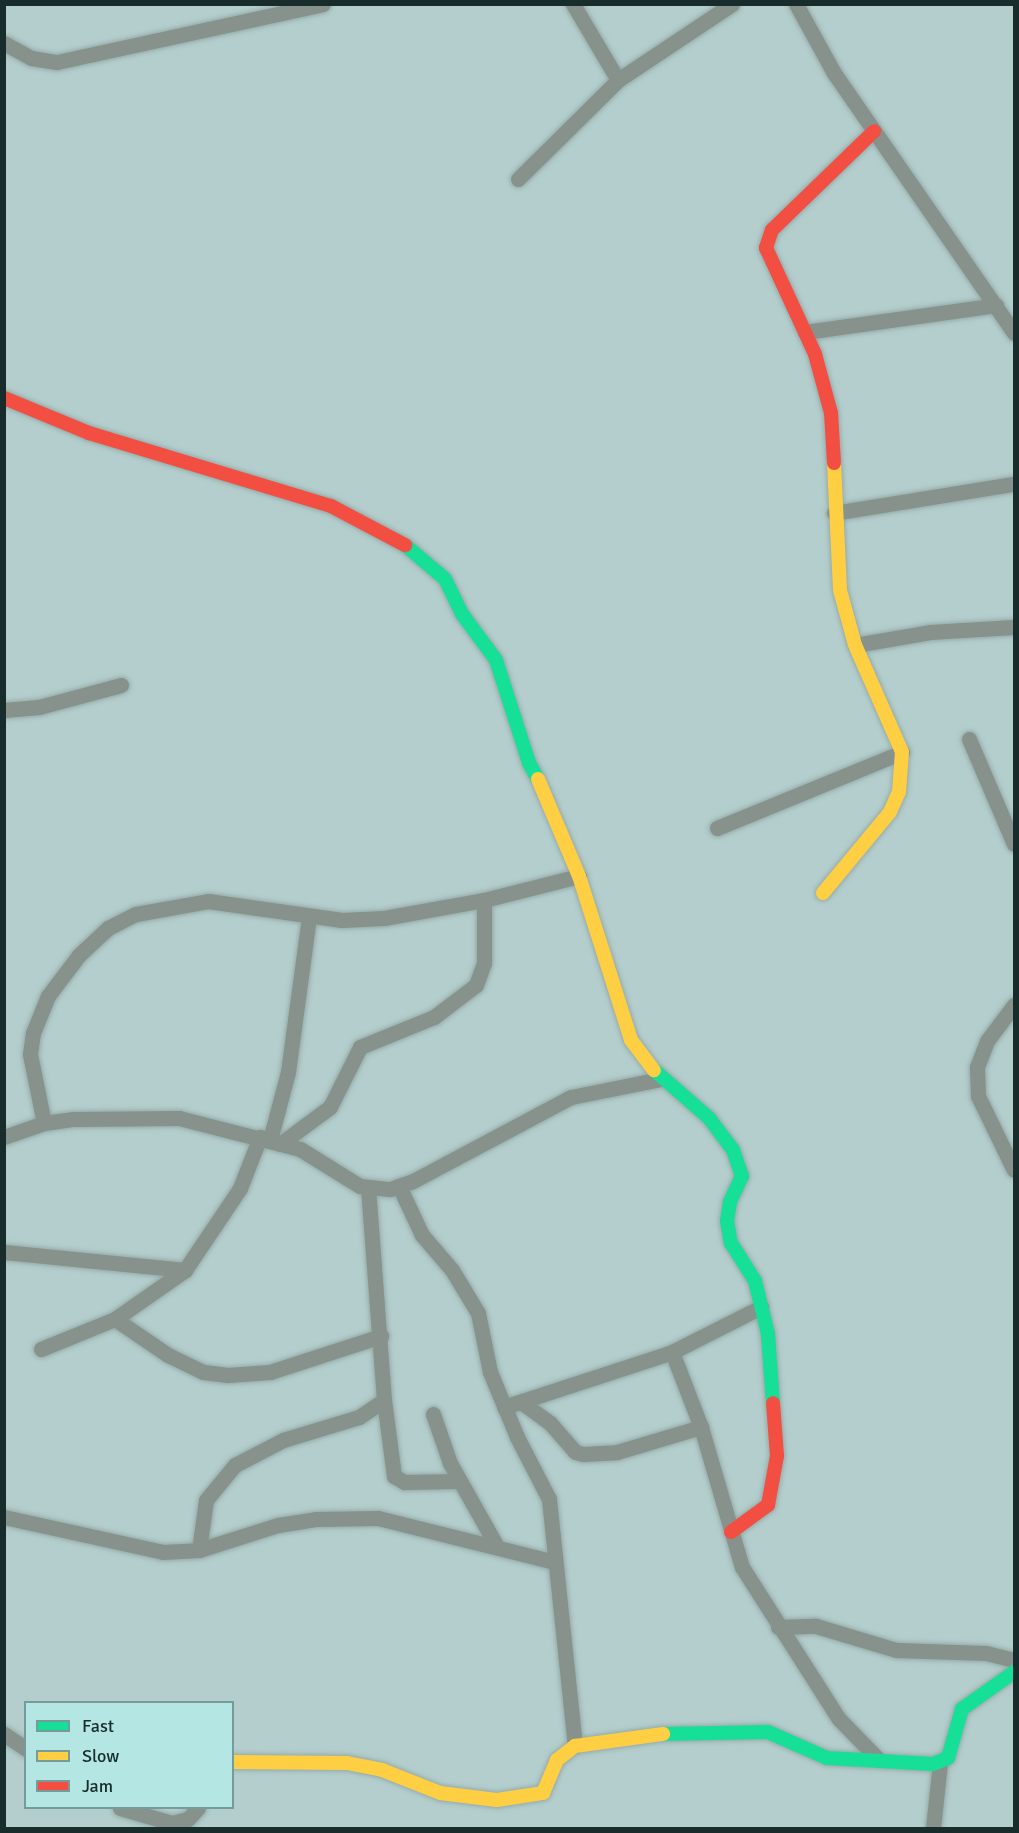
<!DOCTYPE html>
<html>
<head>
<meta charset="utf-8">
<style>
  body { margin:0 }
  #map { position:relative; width:1019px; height:1833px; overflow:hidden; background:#b3cecc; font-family:Signika,sans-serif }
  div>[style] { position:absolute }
  .roads { filter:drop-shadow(0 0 2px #96abaa) drop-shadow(0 0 2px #96abaa) }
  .street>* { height:15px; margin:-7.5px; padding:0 7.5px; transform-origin:7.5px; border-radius:7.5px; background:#86928b }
  .fast>* { height:14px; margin:-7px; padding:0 7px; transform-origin:7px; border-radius:7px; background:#16e098 }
  .slow>* { height:14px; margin:-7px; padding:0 7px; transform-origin:7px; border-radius:7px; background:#ffcf43 }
  .jam>* { height:14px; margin:-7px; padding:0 7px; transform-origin:7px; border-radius:7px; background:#f24e42 }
  span { translate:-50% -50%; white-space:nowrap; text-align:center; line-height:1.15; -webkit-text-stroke:5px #b4e7e4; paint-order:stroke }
  .frame { position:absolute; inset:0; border:6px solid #172c2b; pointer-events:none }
  .legend { position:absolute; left:24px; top:1701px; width:210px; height:108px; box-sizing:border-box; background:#b4e7e4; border:2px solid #759c9a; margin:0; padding:8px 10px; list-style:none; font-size:18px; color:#172c2b }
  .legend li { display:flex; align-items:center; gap:12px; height:30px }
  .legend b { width:30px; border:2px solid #759c9a }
</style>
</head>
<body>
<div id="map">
  <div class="roads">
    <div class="street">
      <div style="left:573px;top:4px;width:88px;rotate:59.4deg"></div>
      <div style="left:796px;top:4px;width:79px;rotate:61.2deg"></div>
      <div style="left:834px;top:73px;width:316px;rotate:55.3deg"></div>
      <div style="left:4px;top:43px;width:31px;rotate:29deg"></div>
      <div style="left:31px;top:58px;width:26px;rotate:9deg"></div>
      <div style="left:57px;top:62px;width:272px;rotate:-12.3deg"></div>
      <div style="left:518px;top:179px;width:141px;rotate:-44.7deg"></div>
      <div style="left:618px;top:80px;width:137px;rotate:-33.7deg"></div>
      <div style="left:805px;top:332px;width:193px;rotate:-8deg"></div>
      <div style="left:834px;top:513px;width:182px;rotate:-9.2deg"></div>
      <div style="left:855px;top:645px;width:76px;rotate:-9.8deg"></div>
      <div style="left:930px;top:632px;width:84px;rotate:-3.4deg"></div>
      <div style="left:4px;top:710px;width:35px;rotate:-5deg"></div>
      <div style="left:39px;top:707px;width:85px;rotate:-15deg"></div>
      <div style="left:969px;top:739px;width:114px;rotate:66.8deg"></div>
      <div style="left:717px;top:828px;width:200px;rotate:-22.3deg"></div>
      <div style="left:1014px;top:1005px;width:45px;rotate:126.9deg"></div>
      <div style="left:987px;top:1041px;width:28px;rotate:111deg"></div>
      <div style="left:977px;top:1067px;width:29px;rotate:88deg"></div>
      <div style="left:978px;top:1096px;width:82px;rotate:64.1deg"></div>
      <div style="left:44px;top:1123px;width:70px;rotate:-101.5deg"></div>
      <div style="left:30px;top:1054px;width:21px;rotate:-82deg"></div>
      <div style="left:33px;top:1033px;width:40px;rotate:-68deg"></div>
      <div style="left:48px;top:996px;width:51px;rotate:-52.9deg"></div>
      <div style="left:79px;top:955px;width:40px;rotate:-43deg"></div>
      <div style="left:108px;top:928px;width:31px;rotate:-27deg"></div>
      <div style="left:136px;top:914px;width:73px;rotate:-10.2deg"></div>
      <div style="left:208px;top:901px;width:135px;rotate:8.1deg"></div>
      <div style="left:342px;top:920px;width:42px;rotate:-2.7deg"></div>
      <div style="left:384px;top:918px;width:102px;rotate:-10.2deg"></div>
      <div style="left:484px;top:900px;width:98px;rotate:-14.2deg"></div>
      <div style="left:4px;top:1137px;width:42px;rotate:-19.3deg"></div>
      <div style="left:44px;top:1123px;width:30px;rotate:-8deg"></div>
      <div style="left:74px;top:1119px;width:105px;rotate:-0.5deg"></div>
      <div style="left:179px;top:1118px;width:125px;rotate:14.4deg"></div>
      <div style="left:300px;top:1149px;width:70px;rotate:31.7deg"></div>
      <div style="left:360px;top:1186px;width:30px;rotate:6deg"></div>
      <div style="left:390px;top:1189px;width:24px;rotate:-19deg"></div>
      <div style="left:413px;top:1181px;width:179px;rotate:-28deg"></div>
      <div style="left:571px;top:1097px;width:92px;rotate:-11.3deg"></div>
      <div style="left:270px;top:1140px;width:70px;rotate:-75.2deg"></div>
      <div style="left:288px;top:1072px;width:156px;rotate:-82.3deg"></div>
      <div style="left:280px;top:1144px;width:62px;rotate:-36.5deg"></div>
      <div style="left:330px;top:1107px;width:67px;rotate:-63.4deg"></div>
      <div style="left:360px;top:1047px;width:80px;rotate:-22.1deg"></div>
      <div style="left:434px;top:1017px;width:53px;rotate:-37.3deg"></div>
      <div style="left:476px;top:985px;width:23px;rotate:-70deg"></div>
      <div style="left:484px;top:963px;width:63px;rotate:-90deg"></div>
      <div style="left:399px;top:1186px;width:54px;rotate:64.9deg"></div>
      <div style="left:422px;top:1235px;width:46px;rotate:49.4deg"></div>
      <div style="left:452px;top:1270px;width:50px;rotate:58.8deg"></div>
      <div style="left:478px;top:1313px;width:60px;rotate:78.5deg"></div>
      <div style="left:490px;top:1372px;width:70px;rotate:67.4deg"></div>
      <div style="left:517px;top:1437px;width:70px;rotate:62.7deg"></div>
      <div style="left:549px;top:1499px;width:248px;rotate:84deg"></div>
      <div style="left:4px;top:1252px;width:182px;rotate:5.7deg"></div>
      <div style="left:115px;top:1319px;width:64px;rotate:34.2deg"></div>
      <div style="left:168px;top:1355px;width:39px;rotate:26deg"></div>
      <div style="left:203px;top:1372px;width:25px;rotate:7deg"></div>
      <div style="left:228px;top:1375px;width:42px;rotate:-4.1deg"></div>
      <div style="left:270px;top:1372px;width:117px;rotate:-18deg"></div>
      <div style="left:41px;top:1349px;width:80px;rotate:-22.1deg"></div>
      <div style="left:115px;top:1319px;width:85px;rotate:-35deg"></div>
      <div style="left:185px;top:1270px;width:99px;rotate:-56.1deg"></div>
      <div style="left:240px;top:1188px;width:55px;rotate:-68.6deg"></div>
      <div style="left:672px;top:1352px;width:80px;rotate:68.9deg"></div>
      <div style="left:701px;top:1427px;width:146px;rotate:73.7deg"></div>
      <div style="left:742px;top:1567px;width:180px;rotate:57.5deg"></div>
      <div style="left:839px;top:1719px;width:57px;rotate:45.7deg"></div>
      <div style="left:384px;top:1400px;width:77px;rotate:82.5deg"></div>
      <div style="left:394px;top:1476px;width:12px;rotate:31deg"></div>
      <div style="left:404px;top:1482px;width:55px;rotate:-1deg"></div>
      <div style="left:521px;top:1402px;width:36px;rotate:36deg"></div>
      <div style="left:550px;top:1423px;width:38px;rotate:49deg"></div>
      <div style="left:575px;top:1452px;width:8px;rotate:14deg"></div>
      <div style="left:583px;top:1454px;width:34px;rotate:-3deg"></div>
      <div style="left:617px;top:1452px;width:88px;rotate:-16.6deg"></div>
      <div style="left:504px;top:1407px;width:177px;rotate:-18.1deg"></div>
      <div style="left:672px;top:1352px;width:100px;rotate:-26.8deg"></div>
      <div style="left:433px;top:1414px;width:52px;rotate:70.9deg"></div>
      <div style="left:450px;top:1463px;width:94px;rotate:60.7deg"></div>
      <div style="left:4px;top:1517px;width:163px;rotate:12.4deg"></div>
      <div style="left:163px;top:1552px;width:36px;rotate:-3deg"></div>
      <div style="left:199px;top:1550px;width:83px;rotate:-17.6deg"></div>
      <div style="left:278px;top:1525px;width:38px;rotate:-9deg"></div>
      <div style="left:316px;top:1519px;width:62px;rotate:-0.9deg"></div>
      <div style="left:378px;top:1518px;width:182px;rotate:14deg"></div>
      <div style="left:199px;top:1550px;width:50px;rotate:-82deg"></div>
      <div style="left:206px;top:1500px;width:45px;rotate:-50.4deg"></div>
      <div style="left:235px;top:1465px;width:54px;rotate:-27.5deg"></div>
      <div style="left:283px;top:1440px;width:79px;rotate:-16.8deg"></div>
      <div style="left:359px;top:1417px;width:30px;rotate:-34deg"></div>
      <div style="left:384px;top:1400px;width:212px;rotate:-94.3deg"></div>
      <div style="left:778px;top:1627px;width:38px;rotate:-2deg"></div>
      <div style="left:816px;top:1626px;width:84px;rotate:16.7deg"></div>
      <div style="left:896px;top:1650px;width:90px;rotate:1.9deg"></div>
      <div style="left:986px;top:1653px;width:29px;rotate:14deg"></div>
      <div style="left:4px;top:1734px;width:27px;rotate:34deg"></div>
      <div style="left:120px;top:1808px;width:54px;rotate:16.1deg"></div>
      <div style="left:172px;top:1823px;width:16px;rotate:-14deg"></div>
      <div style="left:188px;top:1819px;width:15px;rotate:-48deg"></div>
      <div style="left:933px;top:1828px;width:65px;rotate:-83.9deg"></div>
    </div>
    <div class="fast">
      <div style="left:405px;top:545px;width:52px;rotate:40.4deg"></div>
      <div style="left:445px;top:579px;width:39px;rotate:64deg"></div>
      <div style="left:462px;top:614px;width:57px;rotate:53.5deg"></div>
      <div style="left:496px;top:660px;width:108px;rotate:72.2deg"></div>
      <div style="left:529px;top:763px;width:18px;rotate:61deg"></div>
      <div style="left:654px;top:1070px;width:73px;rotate:41.1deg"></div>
      <div style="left:709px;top:1118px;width:40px;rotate:53deg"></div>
      <div style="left:733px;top:1150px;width:28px;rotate:71deg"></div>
      <div style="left:742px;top:1176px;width:29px;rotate:115deg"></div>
      <div style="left:730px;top:1202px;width:19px;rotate:99deg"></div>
      <div style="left:727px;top:1221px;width:22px;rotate:80deg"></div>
      <div style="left:731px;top:1243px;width:45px;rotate:57.7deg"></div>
      <div style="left:755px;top:1281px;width:55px;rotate:76.2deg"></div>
      <div style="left:768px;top:1334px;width:69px;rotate:85.9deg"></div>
      <div style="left:663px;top:1734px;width:105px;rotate:-1.1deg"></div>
      <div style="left:768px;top:1732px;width:64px;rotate:23.8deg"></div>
      <div style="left:827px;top:1758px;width:106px;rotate:3.2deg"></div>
      <div style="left:933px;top:1764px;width:16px;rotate:-22deg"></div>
      <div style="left:948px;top:1758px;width:51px;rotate:-74.1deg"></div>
      <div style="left:962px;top:1709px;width:64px;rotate:-35.4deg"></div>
    </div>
    <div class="slow">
      <div style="left:538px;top:779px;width:105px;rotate:67.1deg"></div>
      <div style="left:579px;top:876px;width:172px;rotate:72.4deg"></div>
      <div style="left:631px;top:1040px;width:38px;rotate:53deg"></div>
      <div style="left:823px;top:893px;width:105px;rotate:-50.4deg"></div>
      <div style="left:890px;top:812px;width:22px;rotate:-66deg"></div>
      <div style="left:899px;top:792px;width:40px;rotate:-85.7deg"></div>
      <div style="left:902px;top:752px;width:117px;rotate:-113.7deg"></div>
      <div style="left:855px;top:645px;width:57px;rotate:-105.3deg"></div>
      <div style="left:840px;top:590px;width:127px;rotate:-92.7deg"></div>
      <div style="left:232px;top:1762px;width:115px;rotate:0.5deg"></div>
      <div style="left:347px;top:1763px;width:36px;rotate:11deg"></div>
      <div style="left:382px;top:1770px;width:62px;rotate:21.6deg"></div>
      <div style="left:440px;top:1793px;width:57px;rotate:7deg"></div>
      <div style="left:497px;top:1800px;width:47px;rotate:-8.7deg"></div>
      <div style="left:543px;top:1793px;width:36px;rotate:-67deg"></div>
      <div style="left:557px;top:1760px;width:23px;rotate:-38deg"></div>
      <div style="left:575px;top:1746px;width:89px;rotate:-7.8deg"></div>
    </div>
    <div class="jam">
      <div style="left:4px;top:398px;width:92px;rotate:22.4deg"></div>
      <div style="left:89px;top:433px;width:253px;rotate:16.8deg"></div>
      <div style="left:331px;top:506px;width:84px;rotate:27.8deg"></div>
      <div style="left:834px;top:463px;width:50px;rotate:-93.4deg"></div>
      <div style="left:831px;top:413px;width:61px;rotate:-105.2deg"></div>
      <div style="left:815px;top:354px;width:117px;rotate:-114.8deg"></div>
      <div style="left:766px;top:248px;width:19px;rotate:-72deg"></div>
      <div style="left:772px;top:230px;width:142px;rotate:-44.1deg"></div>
      <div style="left:731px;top:1532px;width:46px;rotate:-36.1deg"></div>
      <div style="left:768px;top:1505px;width:50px;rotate:-79.6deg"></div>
      <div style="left:777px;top:1456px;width:53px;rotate:-94.3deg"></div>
    </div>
  </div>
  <div class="frame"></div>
  <ul class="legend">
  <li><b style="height:8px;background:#16e098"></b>Fast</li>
  <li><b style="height:8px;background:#ffcf43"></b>Slow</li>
  <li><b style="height:8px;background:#f24e42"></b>Jam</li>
  </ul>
</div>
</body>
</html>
